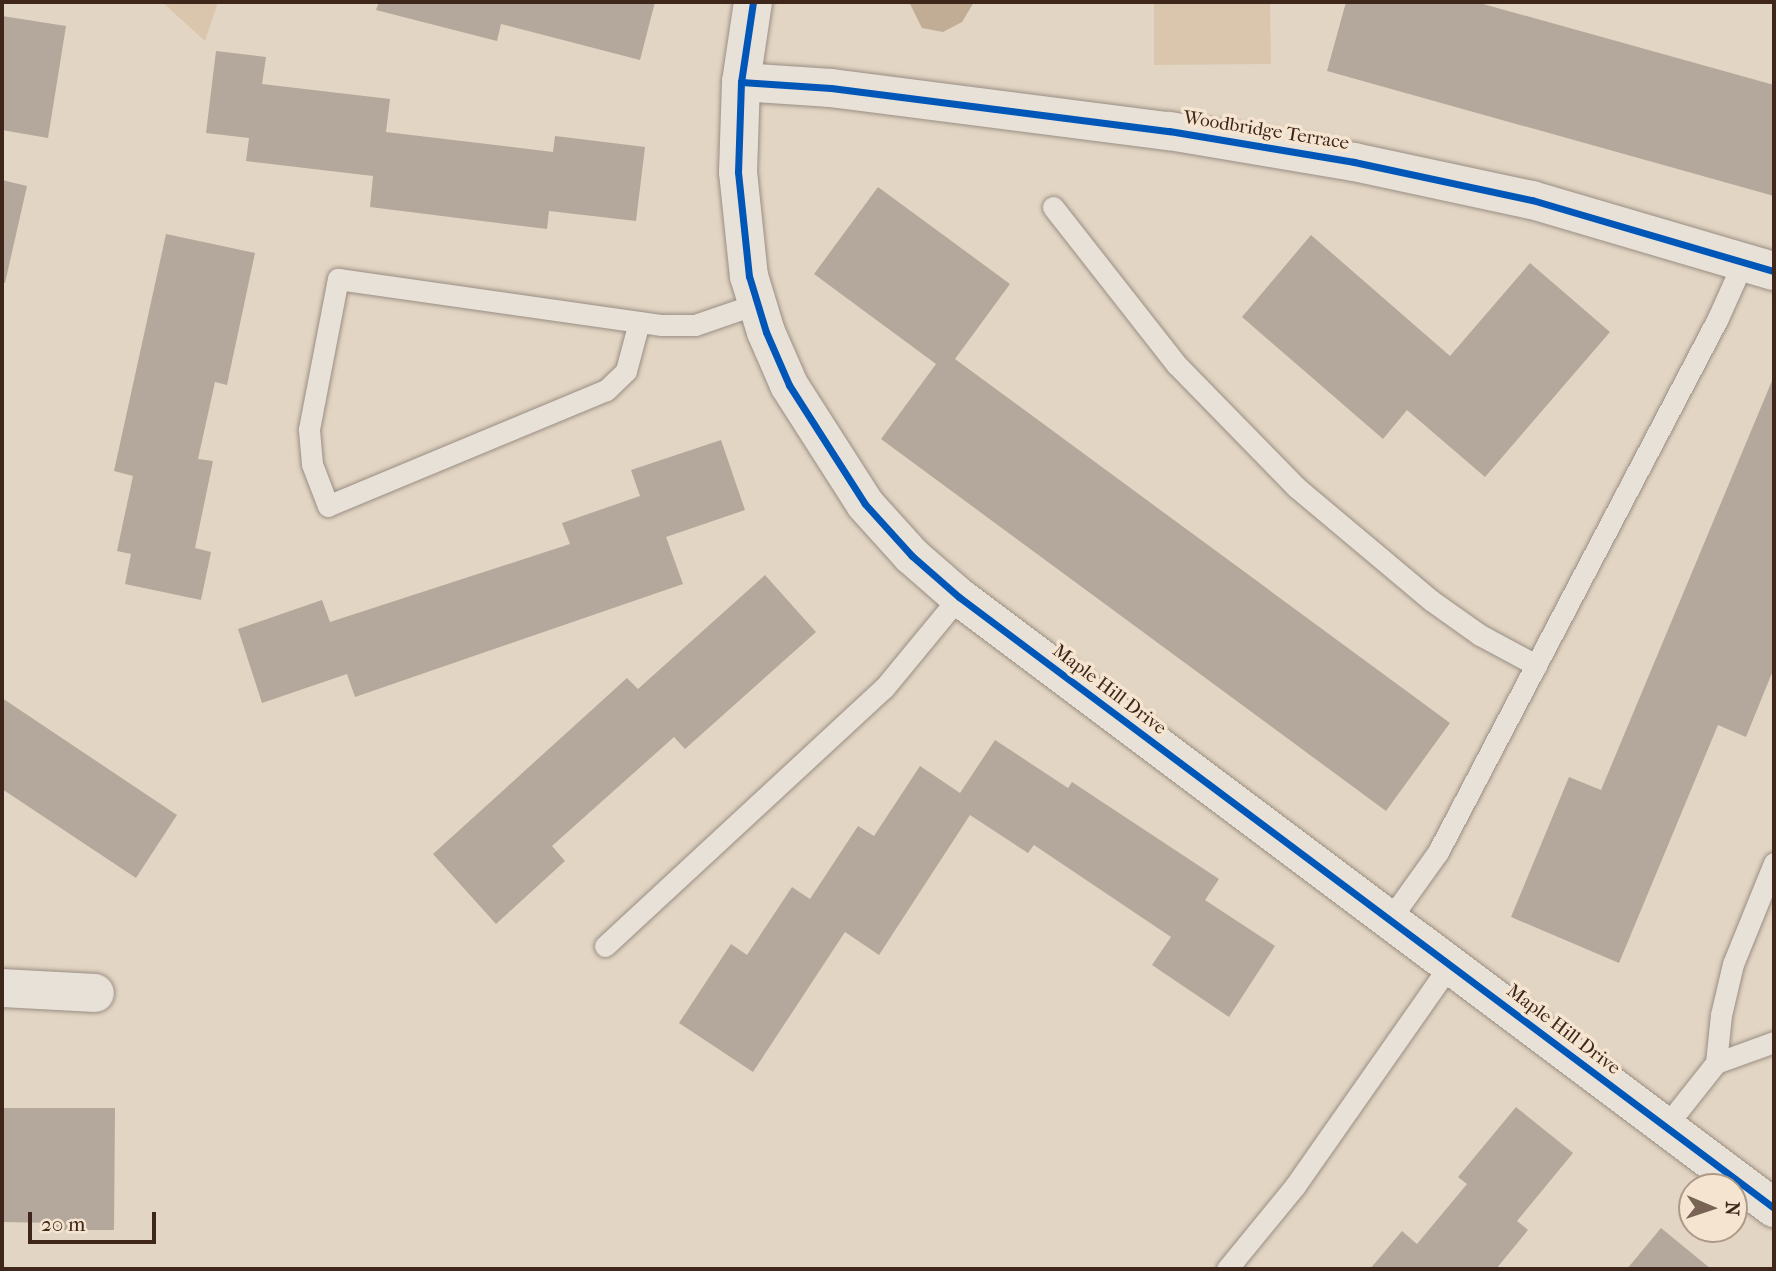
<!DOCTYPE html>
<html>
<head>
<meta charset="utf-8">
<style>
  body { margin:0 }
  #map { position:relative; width:1776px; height:1271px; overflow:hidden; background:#e3d5c3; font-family:"IM FELL French Canon",serif }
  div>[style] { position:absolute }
  .green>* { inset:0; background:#dac6ad }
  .water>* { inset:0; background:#c1ac95 }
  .building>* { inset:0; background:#b3a89b }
  .roads { filter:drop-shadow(0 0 2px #998e83) drop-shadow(0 0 2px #998e83) }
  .service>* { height:21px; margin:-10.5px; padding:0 10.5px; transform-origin:10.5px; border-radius:10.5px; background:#e8e1d8 }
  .minor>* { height:38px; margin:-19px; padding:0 19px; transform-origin:19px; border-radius:19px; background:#e8e1d8 }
  .cycleway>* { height:7px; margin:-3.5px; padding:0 3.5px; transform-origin:3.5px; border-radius:3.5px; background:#0057b8 }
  span { translate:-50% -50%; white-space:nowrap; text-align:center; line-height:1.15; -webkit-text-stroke:7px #f5e5d0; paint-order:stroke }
  .street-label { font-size:19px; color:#3e261a }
  .frame { position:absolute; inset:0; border:4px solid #3e261a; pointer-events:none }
  .north { position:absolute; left:1678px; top:1173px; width:70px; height:70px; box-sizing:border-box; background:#f5e5d0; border:2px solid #ac9987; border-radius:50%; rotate:92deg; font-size:19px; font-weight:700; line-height:28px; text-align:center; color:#3e261a }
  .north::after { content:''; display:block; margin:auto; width:24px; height:32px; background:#786355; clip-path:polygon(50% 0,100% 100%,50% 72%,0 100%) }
  .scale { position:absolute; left:28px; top:1212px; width:128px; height:32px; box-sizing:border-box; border:4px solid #3e261a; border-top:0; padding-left:9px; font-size:21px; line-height:24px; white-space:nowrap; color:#3e261a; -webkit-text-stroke:5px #f5e5d0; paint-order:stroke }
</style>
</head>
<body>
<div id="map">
  <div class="green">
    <div style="clip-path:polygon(162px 2px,218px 2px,205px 41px)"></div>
    <div style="clip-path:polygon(1154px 2px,1270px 2px,1271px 64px,1154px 65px)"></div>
  </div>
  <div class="water">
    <div style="clip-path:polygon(909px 2px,974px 2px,962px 22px,943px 32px,922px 28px)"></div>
  </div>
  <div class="building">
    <div style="clip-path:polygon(379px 2px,655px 2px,640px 60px,501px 24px,497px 41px,376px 10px)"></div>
    <div style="clip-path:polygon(1346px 2px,1476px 2px,1774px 85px,1774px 196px,1327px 71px)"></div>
    <div style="clip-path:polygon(2px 16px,66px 26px,48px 138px,2px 130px)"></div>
    <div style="clip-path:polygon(216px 51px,266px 57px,262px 84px,390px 99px,386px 132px,553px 152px,555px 136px,645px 147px,636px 221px,549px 211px,547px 229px,370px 207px,373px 176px,246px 161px,249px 138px,206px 133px)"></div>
    <div style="clip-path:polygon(2px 180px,27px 186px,5px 283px,2px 283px)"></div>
    <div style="clip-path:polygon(878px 187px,1010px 284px,955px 359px,1450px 723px,1386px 811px,881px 439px,936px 364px,814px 274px)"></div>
    <div style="clip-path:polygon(166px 234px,255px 253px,227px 385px,215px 382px,198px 459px,213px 461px,195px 548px,211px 552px,201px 600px,125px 584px,131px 554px,117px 551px,133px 476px,114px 471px)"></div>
    <div style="clip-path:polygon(1311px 235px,1450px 356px,1530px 263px,1610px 332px,1485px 477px,1407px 410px,1383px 439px,1242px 317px)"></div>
    <div style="clip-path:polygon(1774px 376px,1774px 668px,1746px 737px,1718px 725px,1619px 963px,1511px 917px,1569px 777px,1601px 790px)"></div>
    <div style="clip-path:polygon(721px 440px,745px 510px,666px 537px,683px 584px,355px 697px,347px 674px,262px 703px,238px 629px,322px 600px,330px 622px,570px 544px,562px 523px,640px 496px,631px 470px)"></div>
    <div style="clip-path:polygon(765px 575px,816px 632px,685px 749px,674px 737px,552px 846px,565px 861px,496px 924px,433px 854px,627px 678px,638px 689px)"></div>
    <div style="clip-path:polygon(2px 698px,177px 815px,136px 878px,2px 789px)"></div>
    <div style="clip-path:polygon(995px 740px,1068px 788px,1072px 782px,1219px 879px,1205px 900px,1275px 946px,1229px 1017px,1152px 965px,1171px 937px,1034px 845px,1028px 853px,970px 815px,879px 955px,845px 932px,753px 1072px,679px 1023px,731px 944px,747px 955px,792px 887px,810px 899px,858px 826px,874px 836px,920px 766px,960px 793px)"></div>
    <div style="clip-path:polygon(1516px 1107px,1573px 1153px,1517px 1221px,1528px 1230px,1496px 1269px,1370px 1269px,1402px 1231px,1417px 1244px,1467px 1184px,1458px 1177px)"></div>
    <div style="clip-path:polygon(2px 1108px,115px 1108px,114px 1230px,55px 1230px,55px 1223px,2px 1222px)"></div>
    <div style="clip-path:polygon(1661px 1228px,1711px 1269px,1627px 1269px)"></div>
  </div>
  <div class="roads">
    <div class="service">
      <div style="left:1053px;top:207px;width:201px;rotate:51.9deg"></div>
      <div style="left:1177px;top:365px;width:170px;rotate:45.7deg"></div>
      <div style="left:1296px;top:487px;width:177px;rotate:40deg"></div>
      <div style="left:1432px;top:601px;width:59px;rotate:35.3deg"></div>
      <div style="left:1480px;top:635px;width:64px;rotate:28.2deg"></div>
      <div style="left:639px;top:322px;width:51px;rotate:104.9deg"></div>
      <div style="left:626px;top:371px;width:28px;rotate:136deg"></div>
      <div style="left:606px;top:390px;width:301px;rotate:157.4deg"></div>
      <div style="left:328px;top:506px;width:45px;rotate:-110.9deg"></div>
      <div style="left:312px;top:464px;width:35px;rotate:-95deg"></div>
      <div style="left:309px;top:429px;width:153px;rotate:-79.1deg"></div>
      <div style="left:338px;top:279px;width:327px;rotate:8.1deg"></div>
      <div style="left:662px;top:325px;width:33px"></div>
      <div style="left:695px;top:325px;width:65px;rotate:-19deg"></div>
      <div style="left:1390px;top:919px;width:82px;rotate:-54.4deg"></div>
      <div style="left:1438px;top:852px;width:603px;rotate:-62.33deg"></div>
      <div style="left:1718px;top:318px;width:64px;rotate:-65.9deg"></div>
      <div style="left:605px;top:946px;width:380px;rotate:-42.8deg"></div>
      <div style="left:884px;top:688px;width:118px;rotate:-50.5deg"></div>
      <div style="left:1716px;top:1063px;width:62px;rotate:-19.9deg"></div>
      <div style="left:1666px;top:1126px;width:80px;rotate:-51.6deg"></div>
      <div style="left:1716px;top:1063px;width:48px;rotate:-84.1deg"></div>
      <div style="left:1721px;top:1015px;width:52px;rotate:-76.8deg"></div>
      <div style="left:1733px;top:964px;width:109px;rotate:-67.9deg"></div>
      <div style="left:1227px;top:1269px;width:107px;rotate:-50.7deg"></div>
      <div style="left:1295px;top:1186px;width:270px;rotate:-55deg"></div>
    </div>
    <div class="minor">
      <div style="left:753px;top:2px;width:81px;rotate:98.5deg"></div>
      <div style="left:741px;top:82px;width:90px;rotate:91.9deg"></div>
      <div style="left:738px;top:172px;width:105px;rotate:84deg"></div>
      <div style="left:749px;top:276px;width:59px;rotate:73.1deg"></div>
      <div style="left:766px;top:332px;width:58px;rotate:66.5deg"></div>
      <div style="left:789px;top:385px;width:141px;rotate:57.4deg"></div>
      <div style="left:865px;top:504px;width:70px;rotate:47.9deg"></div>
      <div style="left:912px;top:556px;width:62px;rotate:41.1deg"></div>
      <div style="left:959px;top:597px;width:1019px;rotate:36.86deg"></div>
      <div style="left:741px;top:82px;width:90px;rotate:3.8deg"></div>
      <div style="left:831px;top:88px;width:341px;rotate:7.3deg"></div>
      <div style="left:1169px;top:131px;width:188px;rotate:9.5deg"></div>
      <div style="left:1354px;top:162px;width:182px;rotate:12.1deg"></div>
      <div style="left:1532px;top:200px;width:252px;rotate:16.4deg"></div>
      <div style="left:2px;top:988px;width:93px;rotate:3.1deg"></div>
    </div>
  </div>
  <div class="cycleway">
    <div style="left:753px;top:2px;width:81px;rotate:98.5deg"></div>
    <div style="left:741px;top:82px;width:90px;rotate:91.9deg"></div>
    <div style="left:738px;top:172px;width:105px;rotate:84deg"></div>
    <div style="left:749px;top:276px;width:59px;rotate:73.1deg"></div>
    <div style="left:766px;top:332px;width:58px;rotate:66.5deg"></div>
    <div style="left:789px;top:385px;width:141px;rotate:57.4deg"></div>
    <div style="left:865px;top:504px;width:70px;rotate:47.9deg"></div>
    <div style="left:912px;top:556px;width:62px;rotate:41.1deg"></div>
    <div style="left:959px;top:597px;width:1019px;rotate:36.86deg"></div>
    <div style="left:741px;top:82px;width:90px;rotate:3.8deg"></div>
    <div style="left:831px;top:88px;width:341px;rotate:7.3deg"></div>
    <div style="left:1169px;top:131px;width:188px;rotate:9.5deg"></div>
    <div style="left:1354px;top:162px;width:182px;rotate:12.1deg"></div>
    <div style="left:1532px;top:200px;width:252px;rotate:16.4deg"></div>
  </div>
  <div class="street-label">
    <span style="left:1266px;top:131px;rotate:9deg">Woodbridge Terrace</span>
    <span style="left:1109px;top:690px;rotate:37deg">Maple Hill Drive</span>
    <span style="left:1563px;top:1030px;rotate:37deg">Maple Hill Drive</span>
  </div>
  <div class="frame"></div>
  <div class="north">N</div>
  <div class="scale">20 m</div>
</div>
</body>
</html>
